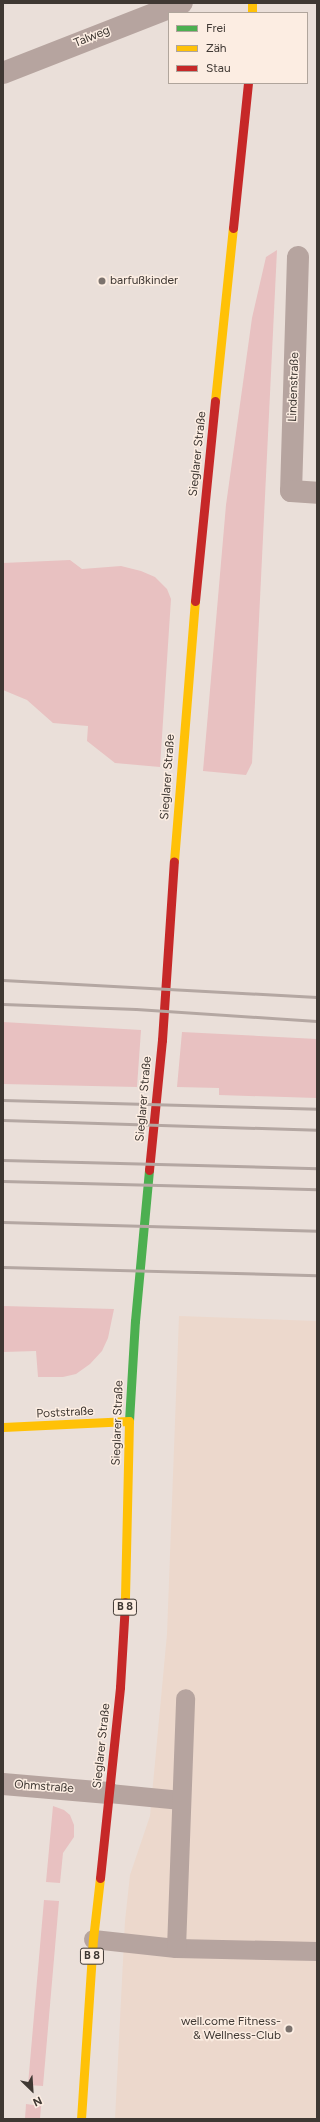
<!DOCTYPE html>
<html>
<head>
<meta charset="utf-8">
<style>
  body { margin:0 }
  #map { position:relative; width:320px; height:2122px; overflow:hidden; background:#eadfd9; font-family:Figtree,sans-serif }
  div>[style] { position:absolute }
  .built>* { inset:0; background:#ecd8cc }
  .green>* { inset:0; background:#e8c1c1 }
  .lane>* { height:19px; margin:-9.5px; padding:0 9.5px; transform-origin:9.5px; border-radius:9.5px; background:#b6a49f }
  .street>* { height:22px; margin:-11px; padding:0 11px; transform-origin:11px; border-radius:11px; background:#b6a49f }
  .fast>* { height:9px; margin:-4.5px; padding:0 4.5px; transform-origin:4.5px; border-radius:4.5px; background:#4caf50 }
  .slow>* { height:9px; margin:-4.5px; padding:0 4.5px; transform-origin:4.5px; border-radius:4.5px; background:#ffc107 }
  .jam>* { height:9px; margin:-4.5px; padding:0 4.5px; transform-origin:4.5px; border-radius:4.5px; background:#c62828 }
  .rail>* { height:3px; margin:-1.5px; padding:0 1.5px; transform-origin:1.5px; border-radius:1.5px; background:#b4a7a2 }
  .dots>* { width:11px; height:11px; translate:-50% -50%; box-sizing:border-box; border:2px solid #fcede2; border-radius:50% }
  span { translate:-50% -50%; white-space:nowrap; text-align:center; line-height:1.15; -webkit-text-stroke:3px #fcede2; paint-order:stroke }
  .shield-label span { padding:1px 3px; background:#fcede2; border:1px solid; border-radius:3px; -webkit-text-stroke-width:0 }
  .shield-label { font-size:11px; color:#3f3833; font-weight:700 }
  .street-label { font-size:12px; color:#3f3833 }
  .poi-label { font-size:12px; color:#3f3833 }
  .left { translate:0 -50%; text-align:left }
  .right { translate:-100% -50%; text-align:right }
  .frame { position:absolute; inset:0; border:4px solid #3f3833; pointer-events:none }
  .legend { position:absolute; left:168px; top:12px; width:140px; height:72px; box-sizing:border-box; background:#fcede2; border:1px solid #b0a59c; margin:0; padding:5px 7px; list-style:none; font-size:12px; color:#3f3833 }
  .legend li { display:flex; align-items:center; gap:8px; height:20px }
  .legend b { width:20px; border:1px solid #b0a59c }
  .north { position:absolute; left:12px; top:2070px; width:40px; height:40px; -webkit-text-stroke:3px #fcede2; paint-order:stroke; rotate:155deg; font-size:11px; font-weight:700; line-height:16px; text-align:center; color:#3f3833 }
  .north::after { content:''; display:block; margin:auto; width:14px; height:18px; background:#3f3833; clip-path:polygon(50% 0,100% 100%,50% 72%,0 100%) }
</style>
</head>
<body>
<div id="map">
  <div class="built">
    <div style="clip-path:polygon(179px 1316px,317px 1321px,317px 2119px,115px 2119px,125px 1921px,130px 1875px,150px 1816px,167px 1634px)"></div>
  </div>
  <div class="green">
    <div style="clip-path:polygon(277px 250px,252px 763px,246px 775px,203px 771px,226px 505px,252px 318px,266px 257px)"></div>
    <div style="clip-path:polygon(70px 560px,82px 569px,121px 566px,141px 571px,155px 577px,167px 589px,171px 599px,160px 767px,115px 763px,87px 741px,88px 726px,53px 723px,27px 700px,3px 690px,3px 563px)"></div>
    <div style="clip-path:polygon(3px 1022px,141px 1030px,137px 1087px,3px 1084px)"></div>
    <div style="clip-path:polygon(182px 1032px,317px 1039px,317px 1098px,219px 1095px,219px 1088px,177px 1087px)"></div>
    <div style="clip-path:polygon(3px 1306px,114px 1309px,108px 1338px,102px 1351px,90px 1364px,76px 1374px,63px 1377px,38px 1377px,36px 1351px,3px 1352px)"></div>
    <div style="clip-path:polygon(53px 1806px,64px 1810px,70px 1815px,74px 1825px,74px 1837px,63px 1853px,60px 1883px,46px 1882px)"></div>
    <div style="clip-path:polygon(44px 1900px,59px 1901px,43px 2086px,28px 2085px)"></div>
    <div style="clip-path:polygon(26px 2104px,41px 2106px,40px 2119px,25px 2119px)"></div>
  </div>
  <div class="lane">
    <div style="left:109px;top:1793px;width:72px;rotate:5.6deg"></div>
    <div style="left:93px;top:1939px;width:83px;rotate:6.2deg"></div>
    <div style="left:176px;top:1948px;width:141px;rotate:1.2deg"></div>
    <div style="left:176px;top:1948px;width:250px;rotate:-87.9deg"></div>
  </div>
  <div class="street">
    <div style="left:3px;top:73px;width:192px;rotate:-21.4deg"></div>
    <div style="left:298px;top:257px;width:234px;rotate:91.7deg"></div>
    <div style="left:291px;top:491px;width:26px;rotate:4deg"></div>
    <div style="left:3px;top:1784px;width:106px;rotate:4.9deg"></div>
  </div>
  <div class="fast">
    <div style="left:129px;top:1421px;width:100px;rotate:-86.6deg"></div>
    <div style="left:135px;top:1321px;width:152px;rotate:-84.7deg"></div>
  </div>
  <div class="slow">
    <div style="left:252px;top:3px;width:10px;rotate:90deg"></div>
    <div style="left:215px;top:401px;width:174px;rotate:-84.1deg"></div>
    <div style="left:174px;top:861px;width:261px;rotate:-85.4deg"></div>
    <div style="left:3px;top:1427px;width:126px;rotate:-2.7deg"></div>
    <div style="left:129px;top:1421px;width:181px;rotate:91.3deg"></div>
    <div style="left:81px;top:2119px;width:180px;rotate:-86.2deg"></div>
    <div style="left:93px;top:1939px;width:61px;rotate:-83.5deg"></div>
  </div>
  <div class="jam">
    <div style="left:233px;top:228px;width:146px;rotate:-84.1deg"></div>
    <div style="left:195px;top:601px;width:201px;rotate:-84.3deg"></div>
    <div style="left:149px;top:1170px;width:131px;rotate:-84.3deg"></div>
    <div style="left:162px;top:1040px;width:179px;rotate:-86.2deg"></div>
    <div style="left:100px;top:1878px;width:192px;rotate:-84deg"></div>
    <div style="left:120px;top:1687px;width:85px;rotate:-86.6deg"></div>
  </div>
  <div class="rail">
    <div style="left:3px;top:980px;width:314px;rotate:3.1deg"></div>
    <div style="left:3px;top:1004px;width:133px;rotate:2.2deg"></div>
    <div style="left:136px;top:1009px;width:181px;rotate:3.8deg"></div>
    <div style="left:3px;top:1100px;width:314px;rotate:1.6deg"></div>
    <div style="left:3px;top:1120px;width:314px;rotate:1.8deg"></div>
    <div style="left:3px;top:1160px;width:314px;rotate:1.5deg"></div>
    <div style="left:3px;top:1181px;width:314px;rotate:1.5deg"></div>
    <div style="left:3px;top:1222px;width:314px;rotate:1.6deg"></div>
    <div style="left:3px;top:1267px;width:314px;rotate:1.5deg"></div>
  </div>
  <div class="dots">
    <div style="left:102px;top:281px;background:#7b726d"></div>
    <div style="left:289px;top:2029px;background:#7b726d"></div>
  </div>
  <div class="shield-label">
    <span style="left:125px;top:1607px">B 8</span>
    <span style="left:92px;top:1956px">B 8</span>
  </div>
  <div class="street-label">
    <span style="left:92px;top:37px;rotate:-22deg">Talweg</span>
    <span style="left:294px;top:387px;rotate:-88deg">Lindenstraße</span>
    <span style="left:198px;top:454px;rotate:-84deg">Sieglarer Straße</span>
    <span style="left:168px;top:777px;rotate:-86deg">Sieglarer Straße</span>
    <span style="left:144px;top:1099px;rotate:-85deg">Sieglarer Straße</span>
    <span style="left:65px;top:1413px;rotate:-3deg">Poststraße</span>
    <span style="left:118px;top:1423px;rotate:-88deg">Sieglarer Straße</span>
    <span style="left:102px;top:1746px;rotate:-84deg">Sieglarer Straße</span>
    <span style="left:44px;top:1787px;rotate:4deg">Ohmstraße</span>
  </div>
  <div class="poi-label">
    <span class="left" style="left:110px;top:281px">barfußkinder</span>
    <span class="right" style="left:281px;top:2029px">well.come Fitness-<br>&amp; Wellness-Club</span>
  </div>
  <div class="frame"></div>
  <ul class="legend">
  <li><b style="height:5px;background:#4caf50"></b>Frei</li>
  <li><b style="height:5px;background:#ffc107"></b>Zäh</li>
  <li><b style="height:5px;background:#c62828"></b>Stau</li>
  </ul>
  <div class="north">N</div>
</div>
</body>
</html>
